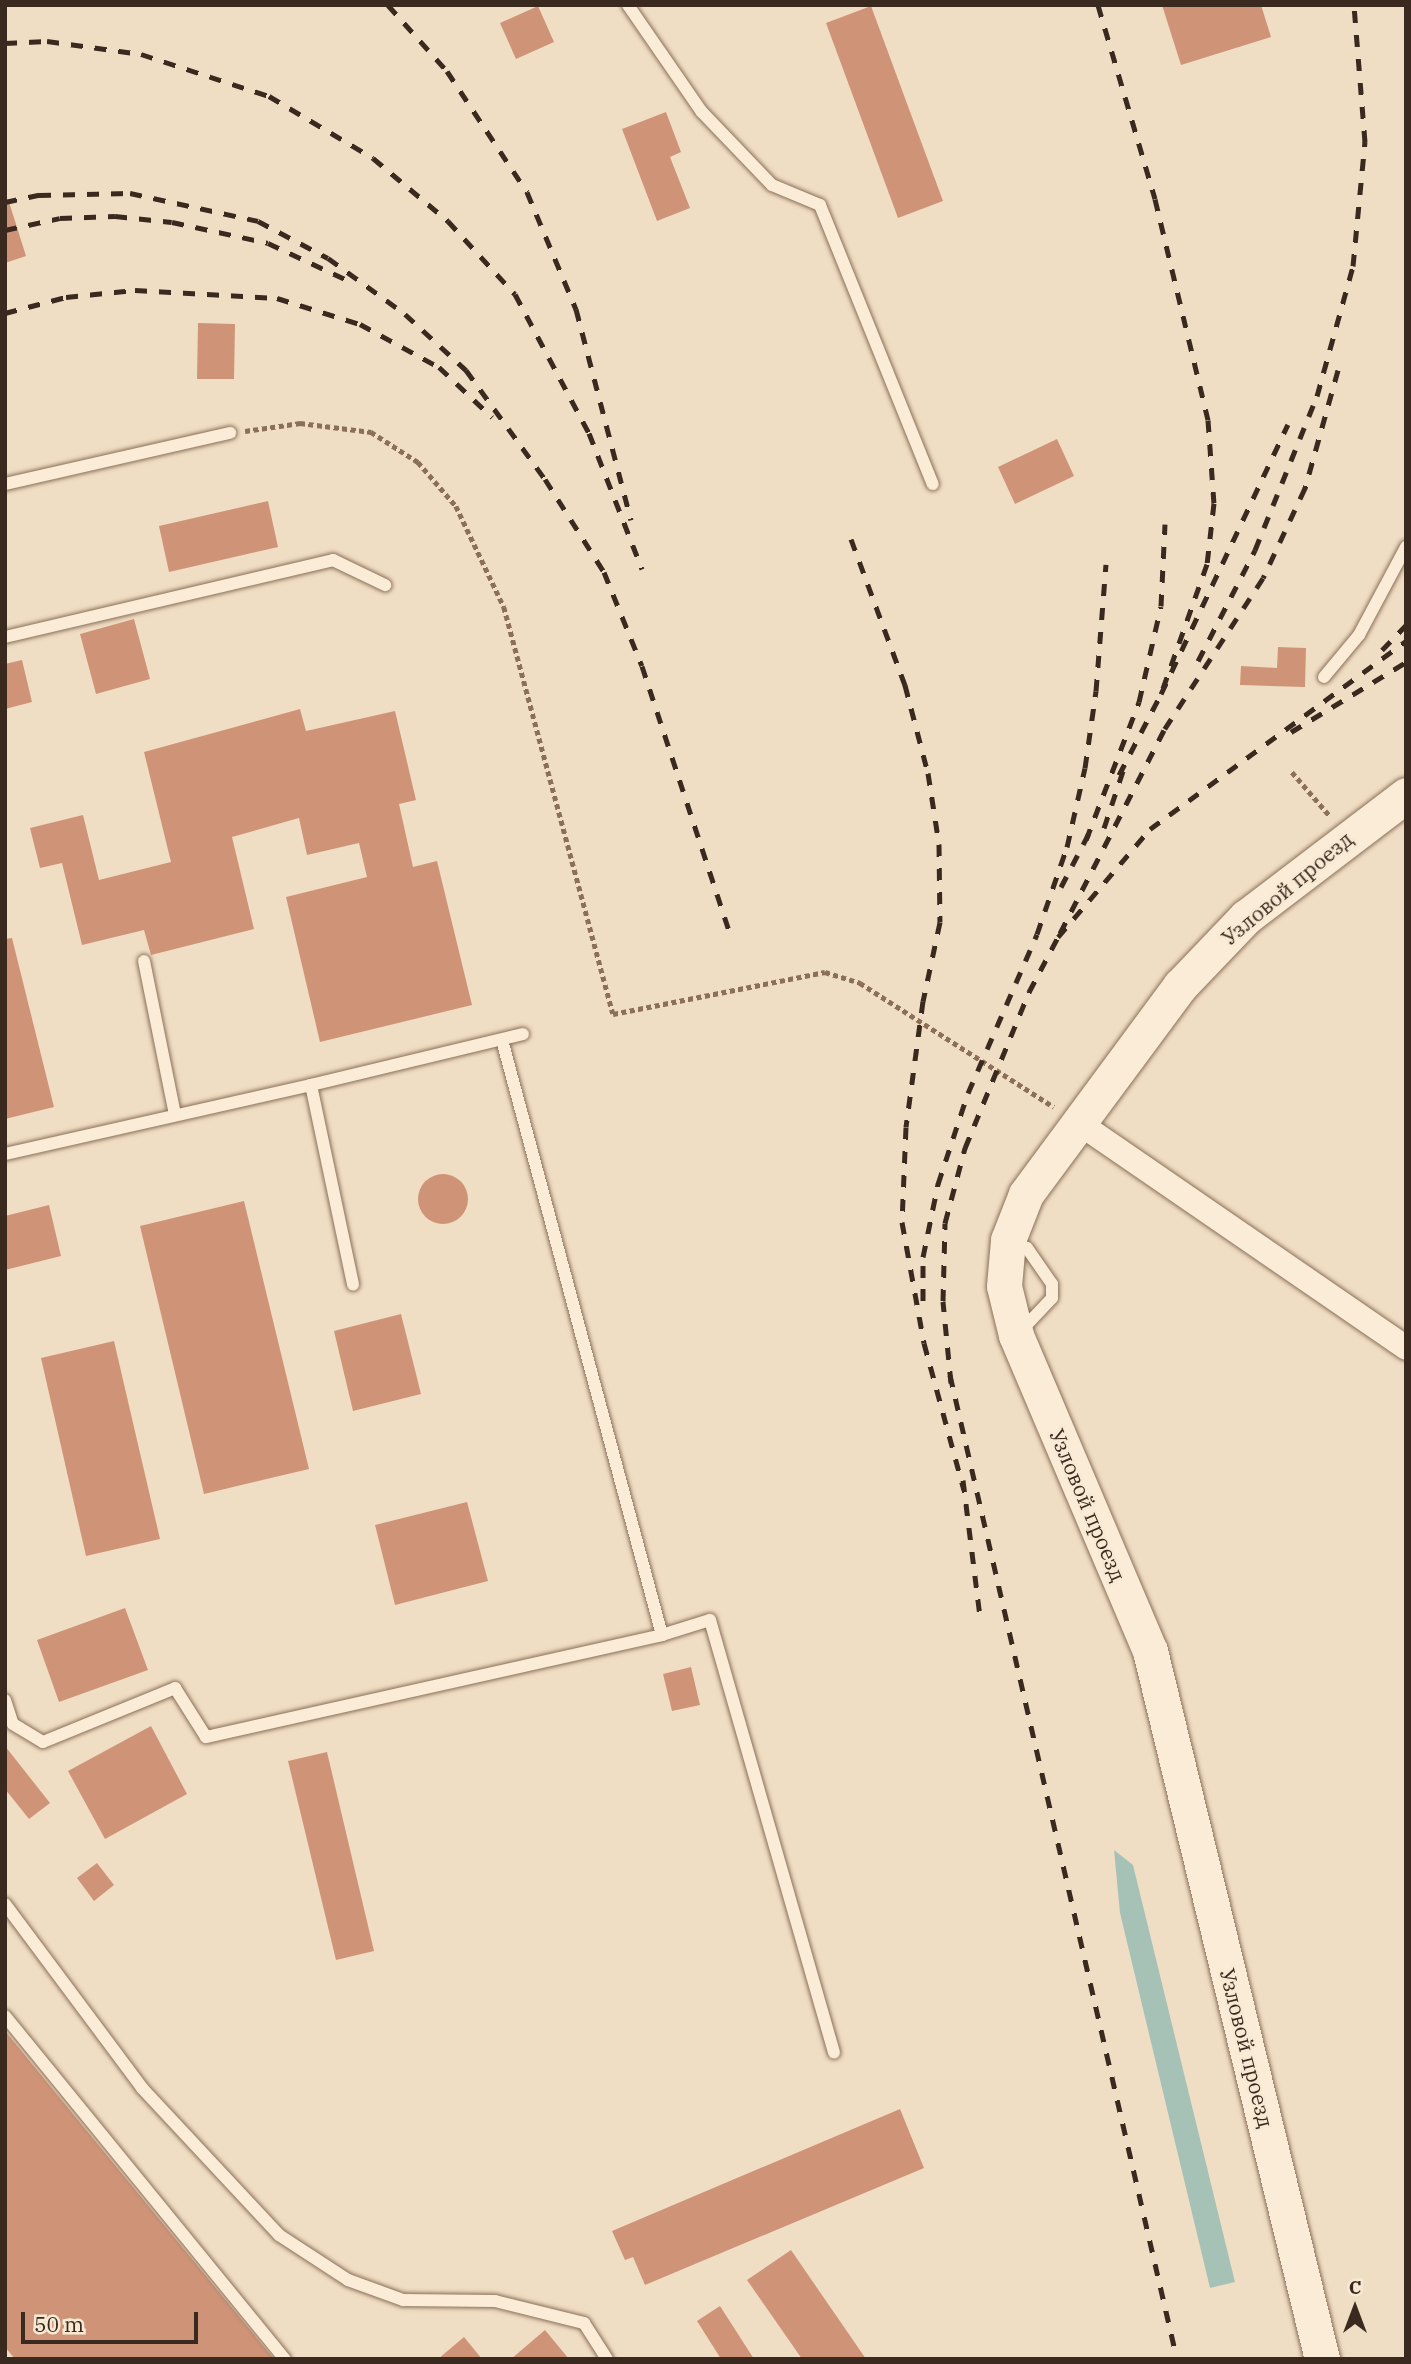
<!DOCTYPE html>
<html>
<head>
<meta charset="utf-8">
<style>
  body { margin:0 }
  #map { position:relative; width:1411px; height:2364px; overflow:hidden; background:#f0dec4; font-family:"IBM Plex Serif",serif }
  div>[style] { position:absolute }
  .water>* { inset:0; background:#a6c2b7 }
  .building>* { inset:0; background:#cf9478 }
  .round { border-radius:50% }
  .path>* { height:4.5px; margin-top:-2.25px; transform-origin:0; background:repeating-linear-gradient(90deg,#8b6f59 0 5px,transparent 0 8.5px) }
  .roads { filter:drop-shadow(0 0 2px #8b6f59) drop-shadow(0 0 2px #8b6f59) }
  .lane>* { height:12px; margin:-6px; padding:0 6px; transform-origin:6px; border-radius:6px; background:#faecd7 }
  .street>* { height:24px; margin:-12px; padding:0 12px; transform-origin:12px; border-radius:12px; background:#faecd7 }
  .secondary>* { height:35px; margin:-17.5px; padding:0 17.5px; transform-origin:17.5px; border-radius:17.5px; background:#faecd7 }
  .rail>* { height:5px; margin-top:-2.5px; transform-origin:0; background:repeating-linear-gradient(90deg,#3a291e 0 12px,transparent 0 24px) }
  span { translate:-50% -50%; white-space:nowrap; text-align:center; line-height:1.15; -webkit-text-stroke:5px #f7e9d3; paint-order:stroke }
  .street-label { font-size:21px; color:#3a291e }
  .frame { position:absolute; inset:0; border:7px solid #3a291e; pointer-events:none }
  .north { position:absolute; left:1320px; top:2273px; width:70px; height:70px; -webkit-text-stroke:5px #f7e9d3; paint-order:stroke; rotate:0deg; font-size:19px; font-weight:700; line-height:28px; text-align:center; color:#3a291e }
  .north::after { content:''; display:block; margin:auto; width:24px; height:32px; background:#3a291e; clip-path:polygon(50% 0,100% 100%,50% 72%,0 100%) }
  .scale { position:absolute; left:21px; top:2312px; width:177px; height:32px; box-sizing:border-box; border:4px solid #3a291e; border-top:0; padding-left:9px; font-size:21px; line-height:24px; white-space:nowrap; color:#3a291e; -webkit-text-stroke:5px #f7e9d3; paint-order:stroke }
</style>
</head>
<body>
<div id="map">
  <div class="water">
    <div style="clip-path:polygon(1114px 1850px,1133px 1865px,1235px 2282px,1210px 2288px,1120px 1913px)"></div>
  </div>
  <div class="building">
    <div style="clip-path:polygon(1162px 5px,1261px 5px,1271px 37px,1181px 65px)"></div>
    <div style="clip-path:polygon(538px 6px,554px 42px,516px 59px,500px 23px)"></div>
    <div style="clip-path:polygon(871px 6px,943px 201px,898px 218px,826px 23px)"></div>
    <div style="clip-path:polygon(666px 112px,681px 152px,670px 157px,690px 208px,657px 221px,622px 129px)"></div>
    <div style="clip-path:polygon(9px 202px,26px 256px,5px 263px,5px 203px)"></div>
    <div style="clip-path:polygon(198px 323px,235px 324px,234px 379px,197px 379px)"></div>
    <div style="clip-path:polygon(1057px 439px,1074px 476px,1015px 504px,998px 467px)"></div>
    <div style="clip-path:polygon(268px 501px,278px 547px,169px 572px,159px 526px)"></div>
    <div style="clip-path:polygon(134px 619px,150px 679px,96px 694px,80px 634px)"></div>
    <div style="clip-path:polygon(1278px 647px,1306px 648px,1305px 687px,1240px 685px,1241px 666px,1277px 668px)"></div>
    <div style="clip-path:polygon(22px 660px,32px 702px,5px 709px,5px 664px)"></div>
    <div style="clip-path:polygon(300px 709px,306px 731px,395px 711px,416px 800px,399px 804px,413px 867px,437px 861px,472px 1005px,320px 1042px,286px 897px,367px 877px,359px 843px,307px 855px,299px 818px,232px 837px,254px 929px,151px 955px,144px 930px,82px 945px,62px 863px,40px 868px,30px 828px,83px 815px,99px 880px,171px 862px,144px 752px)"></div>
    <div style="clip-path:polygon(12px 938px,54px 1107px,5px 1119px,5px 939px)"></div>
    <div class="round" style="left:418px;top:1174px;width:50px;height:50px"></div>
    <div style="clip-path:polygon(244px 1201px,309px 1469px,204px 1494px,140px 1226px)"></div>
    <div style="clip-path:polygon(49px 1205px,61px 1256px,5px 1270px,5px 1216px)"></div>
    <div style="clip-path:polygon(401px 1314px,421px 1394px,353px 1411px,334px 1331px)"></div>
    <div style="clip-path:polygon(114px 1341px,160px 1539px,86px 1556px,41px 1358px)"></div>
    <div style="clip-path:polygon(467px 1502px,488px 1581px,395px 1605px,375px 1525px)"></div>
    <div style="clip-path:polygon(125px 1608px,148px 1670px,59px 1702px,37px 1640px)"></div>
    <div style="clip-path:polygon(691px 1667px,700px 1705px,672px 1711px,663px 1674px)"></div>
    <div style="clip-path:polygon(151px 1726px,187px 1794px,105px 1839px,68px 1771px)"></div>
    <div style="clip-path:polygon(5px 1746px,50px 1803px,29px 1819px,5px 1789px)"></div>
    <div style="clip-path:polygon(327px 1752px,374px 1951px,336px 1960px,288px 1761px)"></div>
    <div style="clip-path:polygon(97px 1863px,114px 1885px,94px 1901px,77px 1878px)"></div>
    <div style="clip-path:polygon(5px 2031px,123px 2175px,274px 2359px,15px 2359px,5px 2347px)"></div>
    <div style="clip-path:polygon(900px 2109px,924px 2168px,645px 2285px,633px 2257px,625px 2260px,612px 2231px)"></div>
    <div style="clip-path:polygon(791px 2250px,866px 2359px,802px 2359px,747px 2280px)"></div>
    <div style="clip-path:polygon(720px 2306px,754px 2359px,721px 2359px,697px 2321px)"></div>
    <div style="clip-path:polygon(545px 2330px,569px 2359px,511px 2359px)"></div>
    <div style="clip-path:polygon(464px 2337px,482px 2359px,438px 2359px)"></div>
  </div>
  <div class="path">
    <div style="left:245px;top:431px;width:56px;rotate:-8.3deg"></div>
    <div style="left:300px;top:423px;width:72px;rotate:7.2deg"></div>
    <div style="left:371px;top:432px;width:56px;rotate:32.6deg"></div>
    <div style="left:418px;top:462px;width:58px;rotate:49.2deg"></div>
    <div style="left:456px;top:506px;width:112px;rotate:64.6deg"></div>
    <div style="left:504px;top:607px;width:421px;rotate:75deg"></div>
    <div style="left:613px;top:1014px;width:216px;rotate:-11.2deg"></div>
    <div style="left:825px;top:972px;width:37px;rotate:17deg"></div>
    <div style="left:860px;top:983px;width:230px;rotate:32.6deg"></div>
    <div style="left:1292px;top:772px;width:58px;rotate:49.2deg"></div>
  </div>
  <div class="roads">
    <div class="lane">
      <div style="left:628px;top:5px;width:129px;rotate:55.4deg"></div>
      <div style="left:701px;top:111px;width:103px;rotate:46.2deg"></div>
      <div style="left:772px;top:185px;width:52px;rotate:22.6deg"></div>
      <div style="left:820px;top:205px;width:301px;rotate:68deg"></div>
      <div style="left:5px;top:484px;width:231px;rotate:-12.8deg"></div>
      <div style="left:5px;top:637px;width:337px;rotate:-13.2deg"></div>
      <div style="left:333px;top:560px;width:58px;rotate:25.7deg"></div>
      <div style="left:1324px;top:677px;width:55px;rotate:-50.2deg"></div>
      <div style="left:1359px;top:635px;width:100px;rotate:-61.9deg"></div>
      <div style="left:144px;top:961px;width:157px;rotate:78.6deg"></div>
      <div style="left:311px;top:1085px;width:218px;rotate:-13.5deg"></div>
      <div style="left:5px;top:1154px;width:314px;rotate:-12.7deg"></div>
      <div style="left:311px;top:1085px;width:204px;rotate:78.1deg"></div>
      <div style="left:1012px;top:1242px;width:16px;rotate:22deg"></div>
      <div style="left:1027px;top:1248px;width:44px;rotate:55.2deg"></div>
      <div style="left:1052px;top:1284px;width:14px;rotate:90deg"></div>
      <div style="left:1052px;top:1298px;width:47px;rotate:133.3deg"></div>
      <div style="left:662px;top:1635px;width:50px;rotate:-17.4deg"></div>
      <div style="left:710px;top:1620px;width:450px;rotate:74deg"></div>
      <div style="left:5px;top:1700px;width:25px;rotate:72deg"></div>
      <div style="left:13px;top:1724px;width:35px;rotate:31deg"></div>
      <div style="left:43px;top:1742px;width:143px;rotate:-22.2deg"></div>
      <div style="left:175px;top:1688px;width:58px;rotate:57.7deg"></div>
      <div style="left:206px;top:1737px;width:467px;rotate:-12.6deg"></div>
      <div style="left:662px;top:1635px;width:616px;rotate:-105.05deg"></div>
      <div style="left:5px;top:1904px;width:229px;rotate:53.3deg"></div>
      <div style="left:142px;top:2088px;width:201px;rotate:47deg"></div>
      <div style="left:279px;top:2235px;width:82px;rotate:33.1deg"></div>
      <div style="left:348px;top:2280px;width:59px;rotate:20deg"></div>
      <div style="left:403px;top:2300px;width:92px;rotate:0.6deg"></div>
      <div style="left:495px;top:2301px;width:92px;rotate:13.9deg"></div>
      <div style="left:584px;top:2323px;width:43px;rotate:57.4deg"></div>
      <div style="left:5px;top:2016px;width:443px;rotate:50.8deg"></div>
    </div>
    <div class="street">
      <div style="left:1079px;top:1123px;width:397px;rotate:34.5deg"></div>
    </div>
    <div class="secondary">
      <div style="left:1322px;top:2359px;width:729px;rotate:-103.65deg"></div>
      <div style="left:1150px;top:1651px;width:343px;rotate:-113deg"></div>
      <div style="left:1016px;top:1335px;width:50px;rotate:-103.8deg"></div>
      <div style="left:1004px;top:1286px;width:46px;rotate:-85deg"></div>
      <div style="left:1008px;top:1240px;width:49px;rotate:-68.6deg"></div>
      <div style="left:1026px;top:1194px;width:259px;rotate:-53.5deg"></div>
      <div style="left:1180px;top:986px;width:95px;rotate:-46.3deg"></div>
      <div style="left:1246px;top:917px;width:201px;rotate:-37.3deg"></div>
    </div>
  </div>
  <div class="rail">
    <div style="left:388px;top:5px;width:89px;rotate:48.2deg"></div>
    <div style="left:447px;top:71px;width:145px;rotate:56.5deg"></div>
    <div style="left:527px;top:192px;width:127px;rotate:67.3deg"></div>
    <div style="left:576px;top:309px;width:218px;rotate:75.4deg"></div>
    <div style="left:1098px;top:5px;width:202px;rotate:73.6deg"></div>
    <div style="left:1155px;top:199px;width:227px;rotate:76.5deg"></div>
    <div style="left:1208px;top:420px;width:83px;rotate:85.9deg"></div>
    <div style="left:1214px;top:503px;width:61px;rotate:96.5deg"></div>
    <div style="left:1207px;top:564px;width:138px;rotate:109.5deg"></div>
    <div style="left:1161px;top:694px;width:298px;rotate:-64.8deg"></div>
    <div style="left:5px;top:43px;width:42px;rotate:-2.7deg"></div>
    <div style="left:47px;top:41px;width:95px;rotate:7.9deg"></div>
    <div style="left:141px;top:54px;width:135px;rotate:18.2deg"></div>
    <div style="left:269px;top:96px;width:121px;rotate:30.8deg"></div>
    <div style="left:373px;top:158px;width:98px;rotate:40deg"></div>
    <div style="left:448px;top:221px;width:99px;rotate:47.5deg"></div>
    <div style="left:515px;top:294px;width:157px;rotate:62deg"></div>
    <div style="left:589px;top:433px;width:146px;rotate:68.7deg"></div>
    <div style="left:5px;top:202px;width:35px;rotate:-12deg"></div>
    <div style="left:39px;top:195px;width:91px;rotate:-1.3deg"></div>
    <div style="left:130px;top:193px;width:131px;rotate:12.3deg"></div>
    <div style="left:258px;top:221px;width:79px;rotate:27.9deg"></div>
    <div style="left:328px;top:258px;width:95px;rotate:36deg"></div>
    <div style="left:405px;top:314px;width:83px;rotate:42.6deg"></div>
    <div style="left:466px;top:370px;width:135px;rotate:54.1deg"></div>
    <div style="left:545px;top:479px;width:110px;rotate:57.6deg"></div>
    <div style="left:604px;top:572px;width:101px;rotate:68deg"></div>
    <div style="left:642px;top:666px;width:284px;rotate:71.8deg"></div>
    <div style="left:5px;top:230px;width:56px;rotate:-12.3deg"></div>
    <div style="left:60px;top:218px;width:55px;rotate:-2.1deg"></div>
    <div style="left:115px;top:216px;width:57px;rotate:6deg"></div>
    <div style="left:172px;top:222px;width:98px;rotate:12.3deg"></div>
    <div style="left:268px;top:243px;width:85px;rotate:25.1deg"></div>
    <div style="left:5px;top:313px;width:63px;rotate:-14.7deg"></div>
    <div style="left:66px;top:297px;width:69px;rotate:-5.8deg"></div>
    <div style="left:135px;top:290px;width:142px;rotate:3.2deg"></div>
    <div style="left:277px;top:298px;width:87px;rotate:17.4deg"></div>
    <div style="left:360px;top:324px;width:90px;rotate:28.6deg"></div>
    <div style="left:439px;top:367px;width:73px;rotate:43.3deg"></div>
    <div style="left:1338px;top:370px;width:123px;rotate:105.6deg"></div>
    <div style="left:1305px;top:488px;width:99px;rotate:115deg"></div>
    <div style="left:1263px;top:578px;width:181px;rotate:123.1deg"></div>
    <div style="left:1164px;top:730px;width:233px;rotate:117.1deg"></div>
    <div style="left:1058px;top:937px;width:142px;rotate:-49.6deg"></div>
    <div style="left:1150px;top:829px;width:318px;rotate:-36.3deg"></div>
    <div style="left:851px;top:539px;width:156px;rotate:69.7deg"></div>
    <div style="left:905px;top:685px;width:91px;rotate:75.4deg"></div>
    <div style="left:928px;top:773px;width:72px;rotate:81.2deg"></div>
    <div style="left:939px;top:844px;width:78px;rotate:89.3deg"></div>
    <div style="left:940px;top:922px;width:81px;rotate:102.1deg"></div>
    <div style="left:923px;top:1001px;width:127px;rotate:97.7deg"></div>
    <div style="left:906px;top:1127px;width:95px;rotate:92.4deg"></div>
    <div style="left:902px;top:1222px;width:123px;rotate:79.7deg"></div>
    <div style="left:924px;top:1343px;width:152px;rotate:74.8deg"></div>
    <div style="left:1382px;top:650px;width:35px;rotate:-46deg"></div>
    <div style="left:1198px;top:661px;width:125px;rotate:-62.8deg"></div>
    <div style="left:1255px;top:550px;width:166px;rotate:-68.1deg"></div>
    <div style="left:1317px;top:396px;width:135px;rotate:-74.5deg"></div>
    <div style="left:1353px;top:266px;width:125px;rotate:-84.5deg"></div>
    <div style="left:1365px;top:142px;width:137px;rotate:-94.6deg"></div>
    <div style="left:1291px;top:732px;width:135px;rotate:-31.3deg"></div>
    <div style="left:1119px;top:775px;width:91px;rotate:-62.6deg"></div>
    <div style="left:1104px;top:828px;width:63px;rotate:-71.6deg"></div>
    <div style="left:1086px;top:840px;width:148px;rotate:-69deg"></div>
    <div style="left:1139px;top:702px;width:98px;rotate:-77.1deg"></div>
    <div style="left:1161px;top:606px;width:82px;rotate:-87.2deg"></div>
    <div style="left:1061px;top:887px;width:63px;rotate:-62.6deg"></div>
    <div style="left:923px;top:1301px;width:44px;rotate:-90deg"></div>
    <div style="left:923px;top:1257px;width:75px;rotate:-78.4deg"></div>
    <div style="left:938px;top:1184px;width:96px;rotate:-71.8deg"></div>
    <div style="left:968px;top:1093px;width:173px;rotate:-66.5deg"></div>
    <div style="left:1037px;top:934px;width:92px;rotate:-71deg"></div>
    <div style="left:1067px;top:847px;width:81px;rotate:-77.2deg"></div>
    <div style="left:1085px;top:768px;width:78px;rotate:-81.9deg"></div>
    <div style="left:1096px;top:691px;width:127px;rotate:-85.5deg"></div>
    <div style="left:950px;top:1375px;width:1010px;rotate:77.01deg"></div>
    <div style="left:951px;top:1383px;width:82px;rotate:-95.6deg"></div>
    <div style="left:943px;top:1301px;width:78px;rotate:-88.5deg"></div>
    <div style="left:945px;top:1223px;width:78px;rotate:-75.1deg"></div>
    <div style="left:965px;top:1148px;width:169px;rotate:-67.7deg"></div>
    <div style="left:1029px;top:992px;width:62px;rotate:-62.2deg"></div>
    <div style="left:963px;top:1480px;width:138px;rotate:82.9deg"></div>
  </div>
  <div class="street-label">
    <span style="left:1287px;top:888px;rotate:-40deg">Узловой проезд</span>
    <span style="left:1088px;top:1505px;rotate:67deg">Узловой проезд</span>
    <span style="left:1247px;top:2048px;rotate:76deg">Узловой проезд</span>
  </div>
  <div class="frame"></div>
  <div class="north">С</div>
  <div class="scale">50 m</div>
</div>
</body>
</html>
